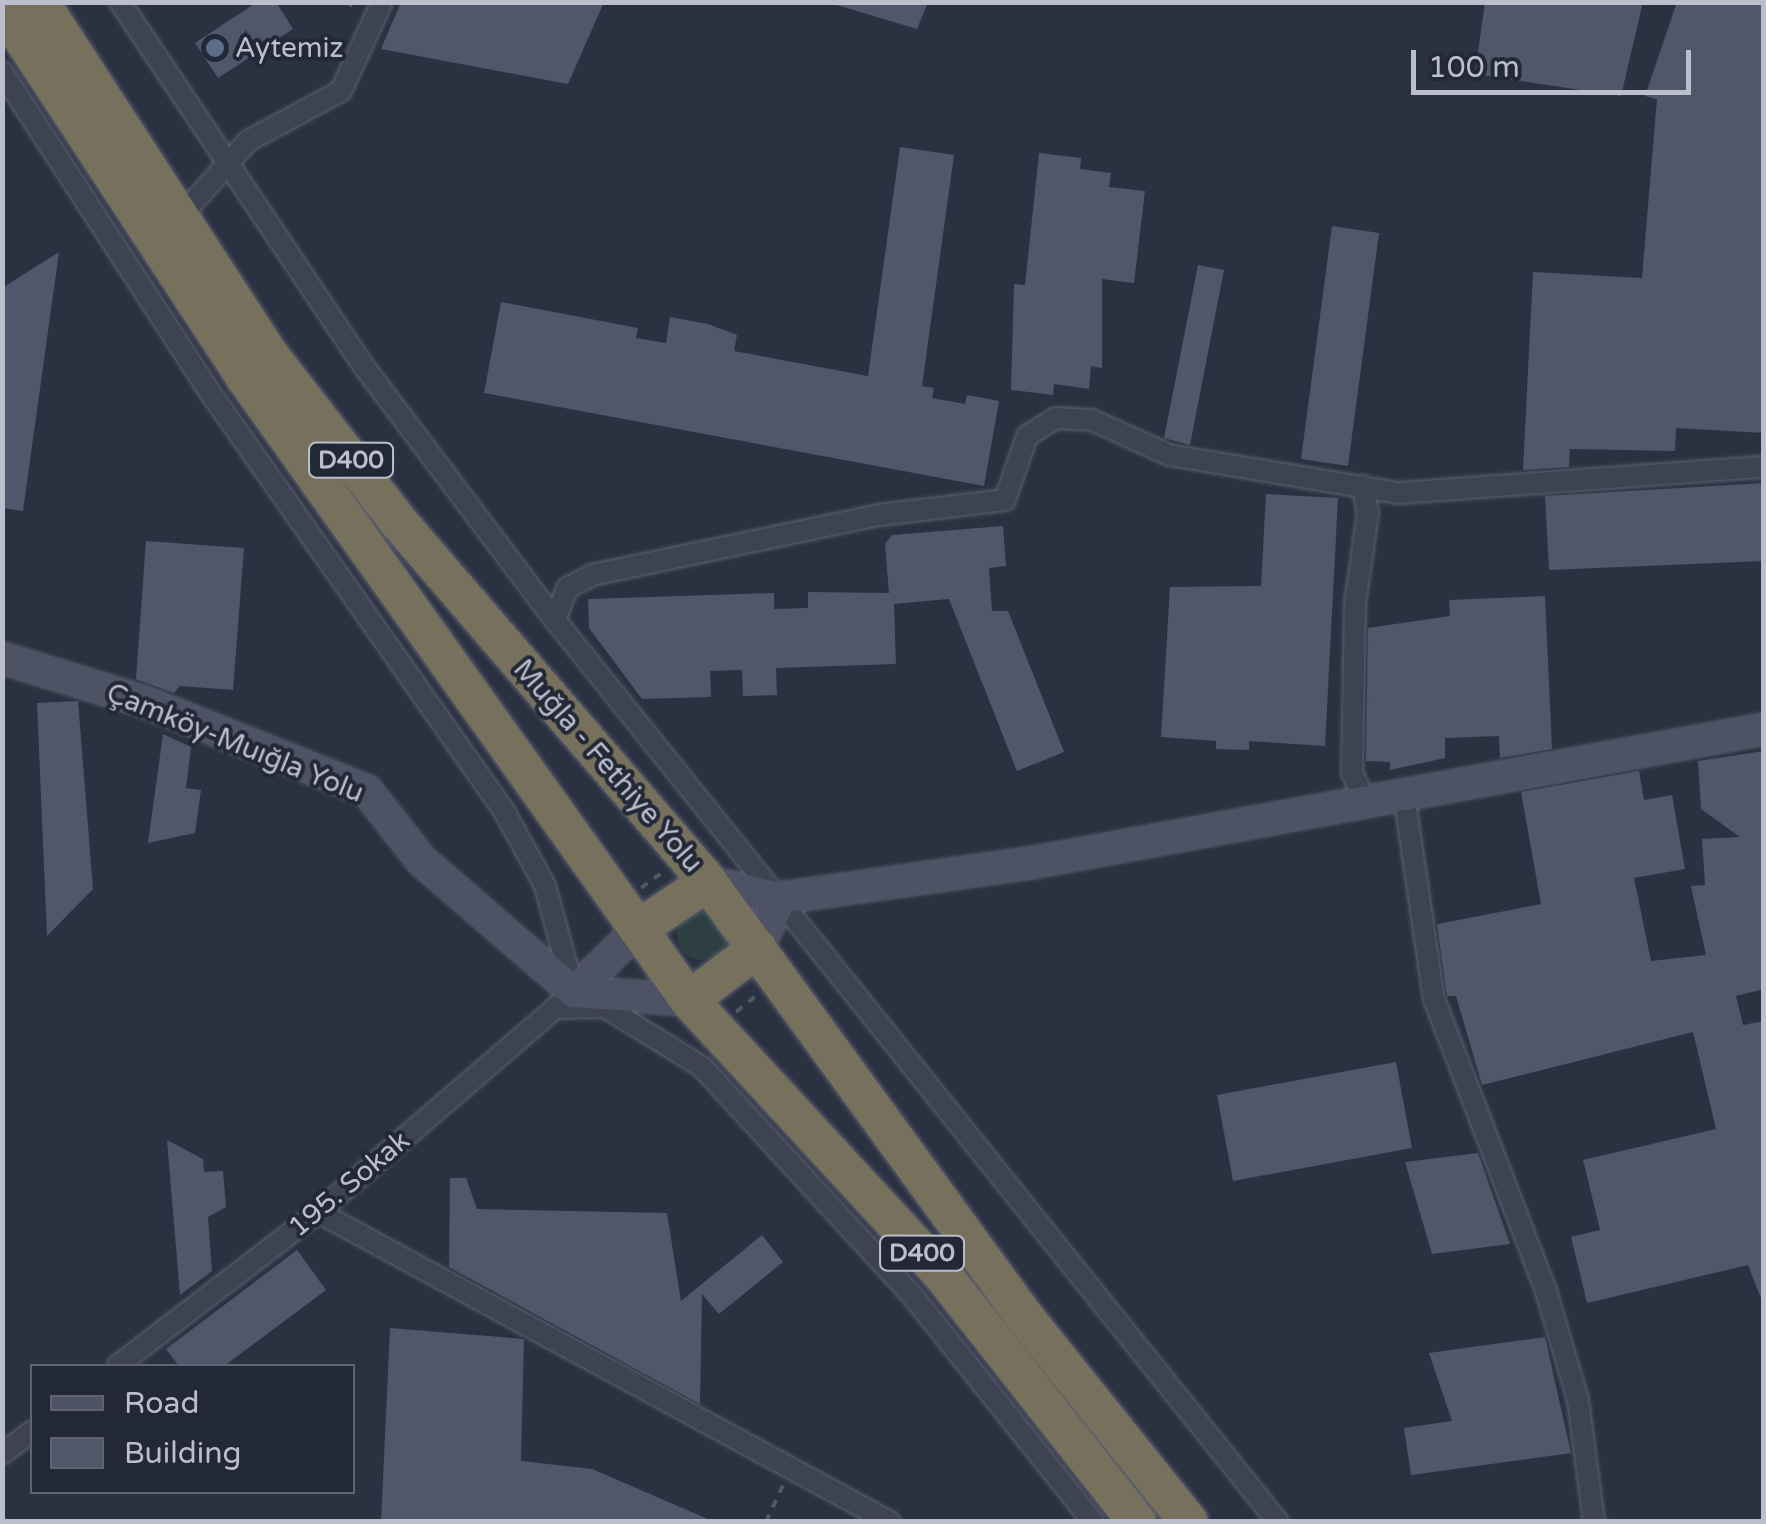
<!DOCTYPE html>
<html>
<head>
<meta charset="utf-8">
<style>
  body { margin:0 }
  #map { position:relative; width:1766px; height:1524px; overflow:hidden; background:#2a3141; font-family:"Varela Round",sans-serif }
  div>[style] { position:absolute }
  .green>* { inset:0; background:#2d3f43 }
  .round { border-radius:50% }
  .building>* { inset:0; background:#51576a }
  .path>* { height:4px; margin-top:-2px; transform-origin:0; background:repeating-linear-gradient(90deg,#4c5b61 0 8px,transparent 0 16px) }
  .roads { filter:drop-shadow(0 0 2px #5c616e) drop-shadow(0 0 2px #5c616e) }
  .street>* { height:20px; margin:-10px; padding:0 10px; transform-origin:10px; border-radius:10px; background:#3e4351 }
  .secondary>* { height:30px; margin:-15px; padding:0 15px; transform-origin:15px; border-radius:15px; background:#4d5264 }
  .highway>* { height:38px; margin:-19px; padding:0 19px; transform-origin:19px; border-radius:19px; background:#76705c }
  .dots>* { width:28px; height:28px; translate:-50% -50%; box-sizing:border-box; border:5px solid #232837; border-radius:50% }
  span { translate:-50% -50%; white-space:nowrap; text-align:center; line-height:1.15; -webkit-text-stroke:8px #232837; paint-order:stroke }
  .shield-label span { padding:2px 8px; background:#232837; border:2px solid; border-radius:8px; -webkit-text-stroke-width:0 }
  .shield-label { font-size:25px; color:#bbbfcb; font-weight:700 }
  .poi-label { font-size:28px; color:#bbbfcb }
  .left { translate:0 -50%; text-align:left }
  .street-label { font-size:28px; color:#bbbfcb }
  .frame { position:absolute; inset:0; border:5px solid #bbbfcb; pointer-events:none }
  .legend { position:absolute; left:30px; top:1364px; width:325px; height:130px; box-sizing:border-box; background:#232837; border:2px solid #606472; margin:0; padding:12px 18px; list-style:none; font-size:30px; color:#bbbfcb }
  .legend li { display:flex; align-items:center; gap:20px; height:50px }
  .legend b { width:50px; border:2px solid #606472 }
  .scale { position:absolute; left:1411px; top:50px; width:280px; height:45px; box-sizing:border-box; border:5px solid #bbbfcb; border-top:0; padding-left:12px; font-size:30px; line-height:35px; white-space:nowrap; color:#bbbfcb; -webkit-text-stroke:8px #232837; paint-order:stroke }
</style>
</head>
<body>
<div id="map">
  <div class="green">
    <div class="round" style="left:677px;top:910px;width:50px;height:50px"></div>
  </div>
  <div class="building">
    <div style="clip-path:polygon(257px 2px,276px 2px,293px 29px,218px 78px,195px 43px)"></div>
    <div style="clip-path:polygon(401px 2px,604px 2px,568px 84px,381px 49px)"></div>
    <div style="clip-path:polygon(827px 2px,928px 2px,917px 29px)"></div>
    <div style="clip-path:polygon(1485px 2px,1643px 2px,1621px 96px,1475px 74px)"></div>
    <div style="clip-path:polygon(1677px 2px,1764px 2px,1764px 433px,1676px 428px,1675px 451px,1570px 449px,1569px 467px,1523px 470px,1533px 272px,1642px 278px,1657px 99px,1645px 96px)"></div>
    <div style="clip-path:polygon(900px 147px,954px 155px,922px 386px,934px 388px,932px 398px,965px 404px,967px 395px,999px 401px,984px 486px,484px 393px,501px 302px,638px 328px,636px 338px,666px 343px,670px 317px,708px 324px,737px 335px,734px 351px,868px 376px)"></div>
    <div style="clip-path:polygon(1039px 153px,1081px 158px,1080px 169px,1111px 173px,1109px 187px,1145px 191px,1134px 283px,1102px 279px,1102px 368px,1091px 366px,1089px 389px,1054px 384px,1053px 395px,1011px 390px,1014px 284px,1025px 285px)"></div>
    <div style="clip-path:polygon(1332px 226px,1379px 233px,1348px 466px,1301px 459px)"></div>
    <div style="clip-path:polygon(59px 252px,23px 511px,2px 508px,2px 288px)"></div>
    <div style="clip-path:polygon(1198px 265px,1224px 270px,1190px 445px,1164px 438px)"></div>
    <div style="clip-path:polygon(1764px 483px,1764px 561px,1549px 570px,1545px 496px)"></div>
    <div style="clip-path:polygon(1266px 494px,1338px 498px,1325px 746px,1249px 741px,1249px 750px,1216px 749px,1216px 741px,1161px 737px,1170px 587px,1261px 586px)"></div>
    <div style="clip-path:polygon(1003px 526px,1006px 566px,989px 568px,992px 611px,1008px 611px,1064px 752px,1017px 771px,949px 599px,894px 604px,896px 664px,776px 668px,777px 695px,743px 696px,742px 670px,710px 671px,711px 697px,642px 699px,589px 628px,588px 599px,774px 593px,774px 609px,808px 608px,808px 592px,889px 593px,885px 544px,892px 535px)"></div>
    <div style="clip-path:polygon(146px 541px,244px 548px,233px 690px,180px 686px,174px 693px,136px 679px)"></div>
    <div style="clip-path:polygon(1545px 596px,1552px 749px,1500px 758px,1499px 736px,1445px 738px,1445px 758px,1390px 770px,1390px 762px,1366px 761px,1368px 628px,1450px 616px,1449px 600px)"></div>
    <div style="clip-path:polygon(78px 701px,93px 889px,47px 936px,37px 703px)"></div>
    <div style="clip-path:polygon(163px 734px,191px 747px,186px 788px,201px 790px,195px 833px,148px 843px)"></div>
    <div style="clip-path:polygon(1764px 751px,1764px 989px,1736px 996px,1743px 1025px,1764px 1021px,1764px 1306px,1748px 1265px,1587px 1303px,1571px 1237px,1600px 1230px,1583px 1160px,1716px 1129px,1693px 1032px,1482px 1085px,1456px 996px,1447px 996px,1437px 924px,1541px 904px,1521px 792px,1639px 771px,1644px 800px,1672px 795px,1685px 869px,1634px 878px,1651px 961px,1706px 955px,1691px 886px,1705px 885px,1702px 839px,1740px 837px,1701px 809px,1698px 761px)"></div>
    <div style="clip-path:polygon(1396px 1062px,1412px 1148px,1233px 1181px,1217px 1095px)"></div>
    <div style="clip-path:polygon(167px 1140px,203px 1159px,204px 1172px,223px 1171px,226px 1207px,208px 1217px,212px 1271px,180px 1295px)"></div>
    <div style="clip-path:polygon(1478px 1153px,1510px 1244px,1432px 1254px,1405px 1162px)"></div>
    <div style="clip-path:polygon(450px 1178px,466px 1178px,477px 1209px,667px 1213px,681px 1301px,762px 1235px,783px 1262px,719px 1314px,702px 1294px,700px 1404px,449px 1267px)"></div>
    <div style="clip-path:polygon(297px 1250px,326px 1290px,224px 1366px,179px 1366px,166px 1349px)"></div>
    <div style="clip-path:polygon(390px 1328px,524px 1339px,521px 1461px,592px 1469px,715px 1522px,381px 1522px)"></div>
    <div style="clip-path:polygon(1545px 1337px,1571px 1453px,1411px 1475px,1404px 1428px,1452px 1421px,1429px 1353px)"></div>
  </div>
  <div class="path">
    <div style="left:345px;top:2px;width:15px;rotate:23deg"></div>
    <div style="left:641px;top:888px;width:26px;rotate:-36deg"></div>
    <div style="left:736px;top:1012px;width:26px;rotate:-39deg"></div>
    <div style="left:766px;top:1522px;width:41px;rotate:-65.3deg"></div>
  </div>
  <div class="roads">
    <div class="street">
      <div style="left:120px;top:2px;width:440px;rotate:56.2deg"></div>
      <div style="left:365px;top:368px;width:316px;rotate:53deg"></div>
      <div style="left:555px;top:620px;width:1156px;rotate:51.29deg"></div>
      <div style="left:2px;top:72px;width:389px;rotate:57deg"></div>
      <div style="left:214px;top:398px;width:505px;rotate:54.92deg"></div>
      <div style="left:504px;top:811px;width:85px;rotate:61.3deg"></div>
      <div style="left:545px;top:886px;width:110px;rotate:74.7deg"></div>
      <div style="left:574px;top:992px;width:338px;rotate:139.3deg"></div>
      <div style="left:318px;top:1212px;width:253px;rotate:142.5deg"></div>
      <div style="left:179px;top:218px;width:103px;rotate:-48.1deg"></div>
      <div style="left:248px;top:141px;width:106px;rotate:-28.3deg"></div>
      <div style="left:341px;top:91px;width:98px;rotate:-65.3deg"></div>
      <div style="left:1363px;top:486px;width:27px;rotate:80deg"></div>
      <div style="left:1368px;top:513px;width:92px;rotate:98.1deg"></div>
      <div style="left:1355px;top:604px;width:169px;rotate:91deg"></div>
      <div style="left:1352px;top:773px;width:31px;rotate:65deg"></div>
      <div style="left:555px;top:620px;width:34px;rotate:-69deg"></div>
      <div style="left:567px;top:588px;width:28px;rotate:-27deg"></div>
      <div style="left:592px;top:575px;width:293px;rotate:-11.8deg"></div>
      <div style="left:879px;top:515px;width:127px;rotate:-6.8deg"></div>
      <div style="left:1005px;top:500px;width:68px;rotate:-71deg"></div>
      <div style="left:1027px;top:436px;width:34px;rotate:-32deg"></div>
      <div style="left:1056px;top:418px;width:36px;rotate:3deg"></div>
      <div style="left:1092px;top:420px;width:85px;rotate:24.4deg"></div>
      <div style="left:1169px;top:455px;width:233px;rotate:9.4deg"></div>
      <div style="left:1399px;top:493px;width:366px;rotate:-4.1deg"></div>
      <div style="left:1404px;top:794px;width:207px;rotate:81.7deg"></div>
      <div style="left:1434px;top:999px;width:313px;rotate:69deg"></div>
      <div style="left:1546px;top:1291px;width:114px;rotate:73.6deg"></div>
      <div style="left:1578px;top:1400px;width:123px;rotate:82.5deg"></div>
      <div style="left:555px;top:1008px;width:50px;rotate:-1.1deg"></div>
      <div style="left:605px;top:1007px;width:114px;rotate:31.7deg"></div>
      <div style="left:702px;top:1067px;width:315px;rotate:47.4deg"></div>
      <div style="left:915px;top:1299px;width:285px;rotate:51.4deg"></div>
      <div style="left:318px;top:1212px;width:651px;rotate:28.46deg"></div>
      <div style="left:2px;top:1454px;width:38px;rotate:-37deg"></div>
    </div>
    <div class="secondary">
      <div style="left:2px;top:658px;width:150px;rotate:17.1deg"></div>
      <div style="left:145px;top:702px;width:239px;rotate:21.8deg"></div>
      <div style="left:367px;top:791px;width:89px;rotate:51.8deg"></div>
      <div style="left:422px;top:861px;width:201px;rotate:40.8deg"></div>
      <div style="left:708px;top:882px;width:75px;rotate:12.4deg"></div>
      <div style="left:781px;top:898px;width:258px;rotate:-8deg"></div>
      <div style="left:1036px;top:862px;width:740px;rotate:-10.35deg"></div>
      <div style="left:758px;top:948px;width:55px;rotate:-65.3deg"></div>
      <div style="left:574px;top:992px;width:115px;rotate:4deg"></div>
      <div style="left:574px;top:992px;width:90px;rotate:-44.5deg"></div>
    </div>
    <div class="highway">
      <div style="left:40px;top:2px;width:422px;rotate:57deg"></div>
      <div style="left:270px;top:356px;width:207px;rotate:52.2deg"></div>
      <div style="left:397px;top:520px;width:477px;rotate:49.3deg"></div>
      <div style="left:708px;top:882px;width:535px;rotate:53.96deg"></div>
      <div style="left:1023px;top:1315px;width:265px;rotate:51.3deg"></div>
      <div style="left:2px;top:7px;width:441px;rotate:56.7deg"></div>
      <div style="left:244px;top:376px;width:766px;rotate:54.51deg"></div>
      <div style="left:689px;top:1000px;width:372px;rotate:47.3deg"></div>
      <div style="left:941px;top:1273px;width:317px;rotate:51.8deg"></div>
      <div style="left:638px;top:929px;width:84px;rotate:-33.9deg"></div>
      <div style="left:689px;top:1000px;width:86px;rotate:-37deg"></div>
    </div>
  </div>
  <div class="dots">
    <div style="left:215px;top:48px;background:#5c6f8a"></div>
  </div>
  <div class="shield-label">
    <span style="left:351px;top:460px">D400</span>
    <span style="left:922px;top:1253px">D400</span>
  </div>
  <div class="poi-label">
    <span class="left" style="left:235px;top:48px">Aytemiz</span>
  </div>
  <div class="street-label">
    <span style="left:235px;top:743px;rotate:22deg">Çamköy-Muığla Yolu</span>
    <span style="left:608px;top:766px;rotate:49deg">Muğla - Fethiye Yolu</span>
    <span style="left:349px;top:1184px;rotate:-40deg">195. Sokak</span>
  </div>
  <div class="frame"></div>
  <ul class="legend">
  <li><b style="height:12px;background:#4d5264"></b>Road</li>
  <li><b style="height:28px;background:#51576a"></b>Building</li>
  </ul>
  <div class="scale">100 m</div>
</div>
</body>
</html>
